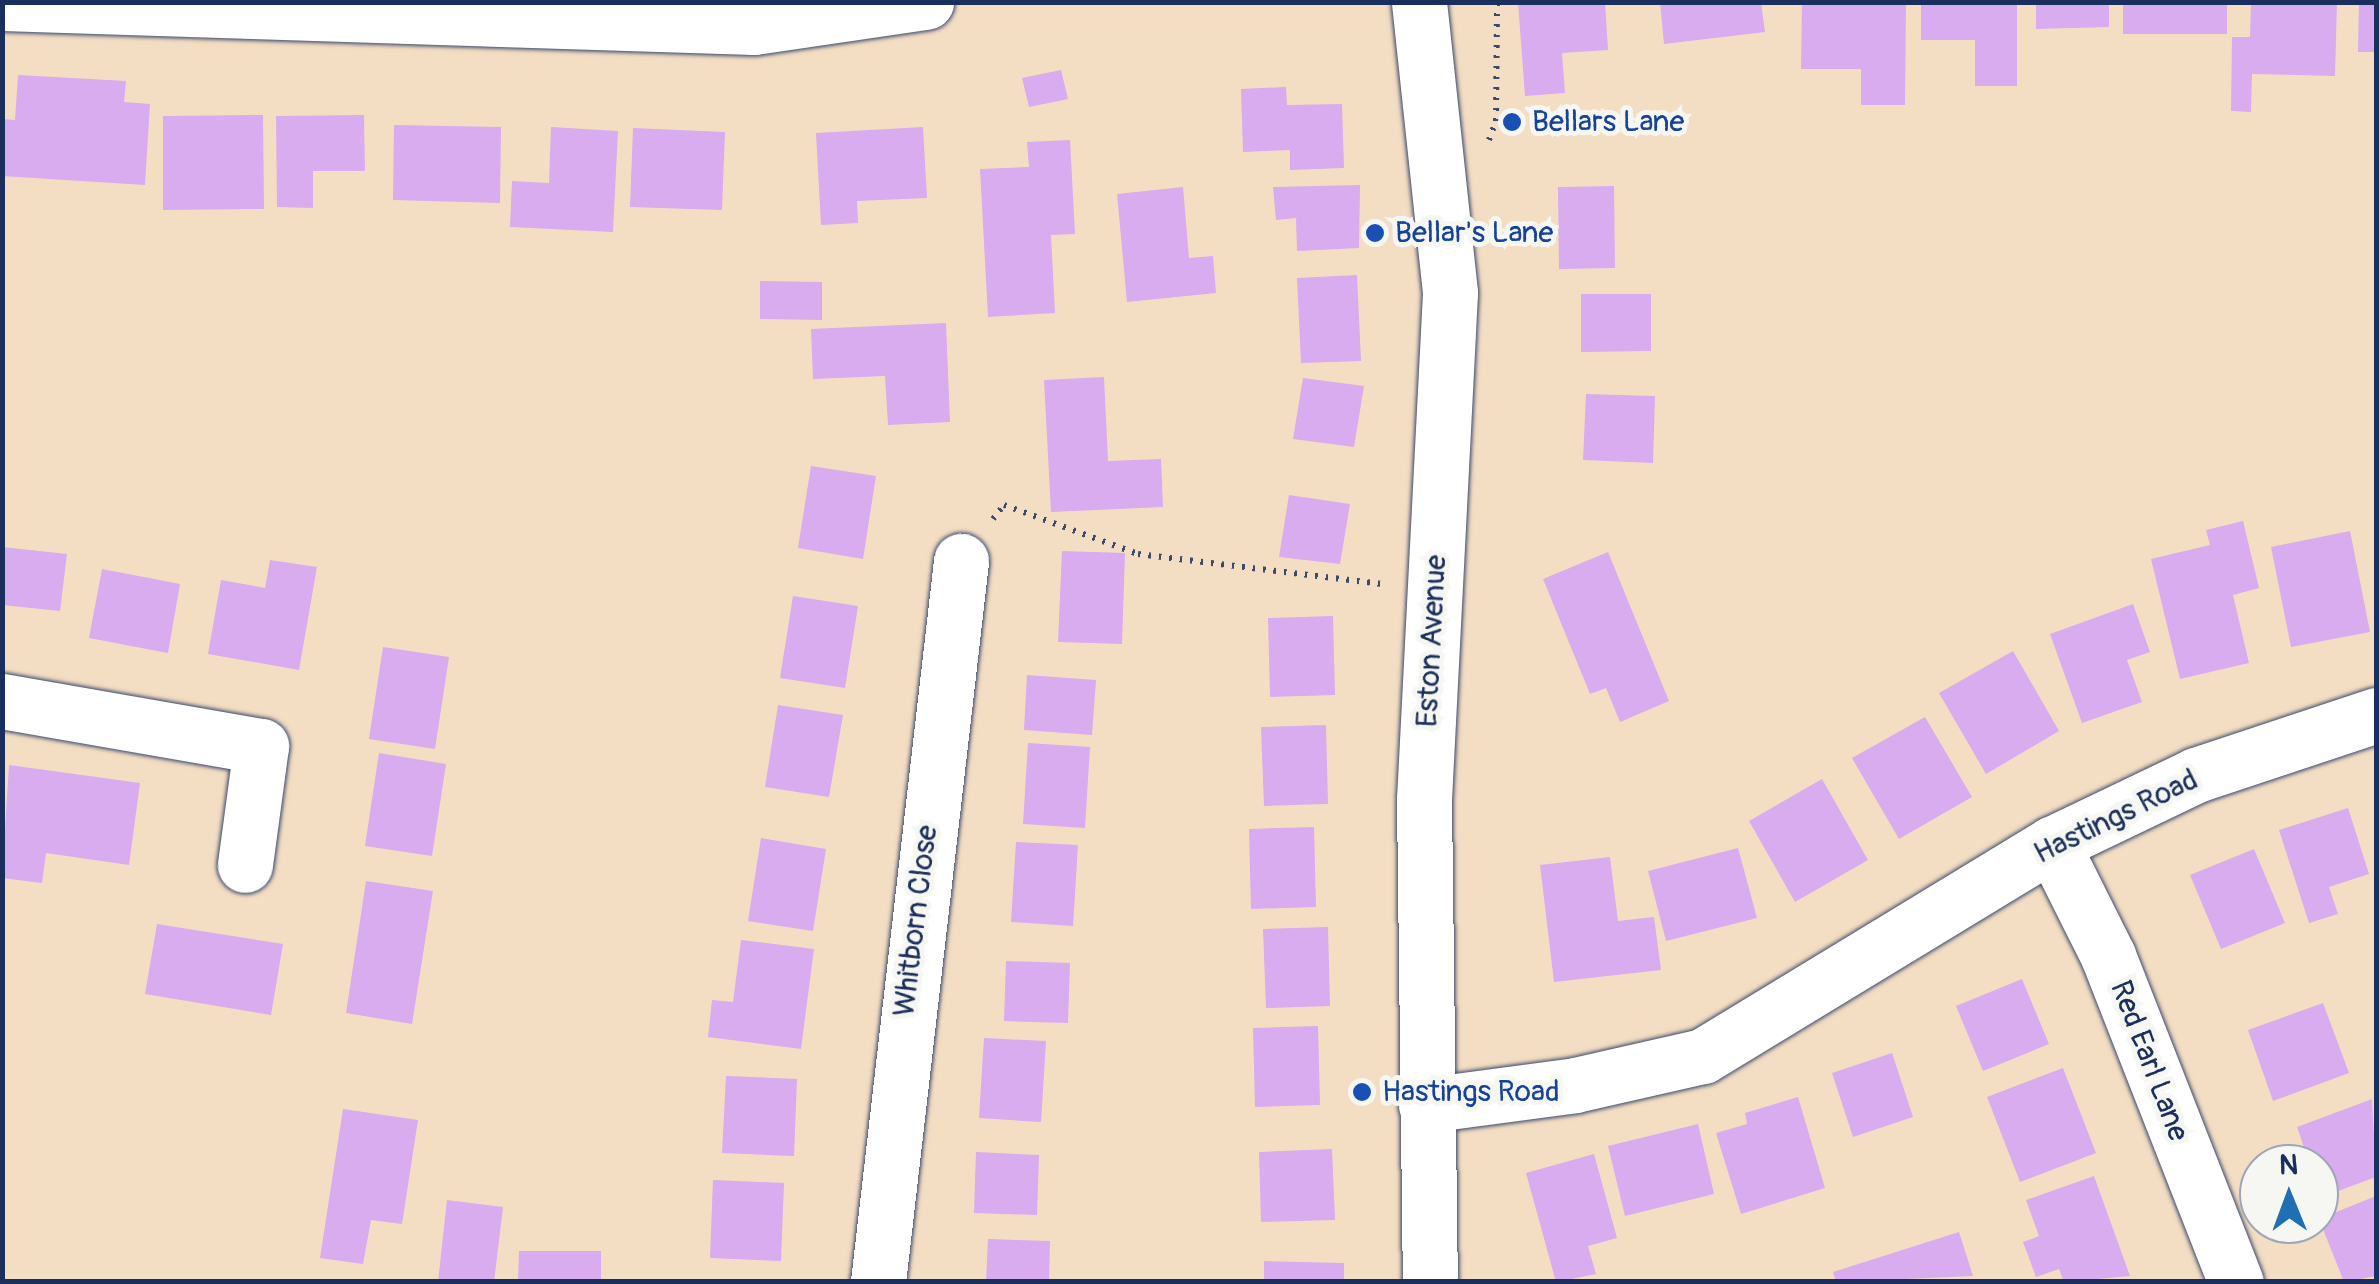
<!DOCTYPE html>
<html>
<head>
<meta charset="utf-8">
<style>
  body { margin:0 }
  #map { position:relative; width:2379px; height:1284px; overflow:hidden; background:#f4dec3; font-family:Pangolin,sans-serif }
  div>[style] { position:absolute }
  .building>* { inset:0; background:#d9abef }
  .path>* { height:6px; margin-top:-3px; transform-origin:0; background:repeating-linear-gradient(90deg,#3c496d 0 2.5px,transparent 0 10.5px) }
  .roads { filter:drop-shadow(0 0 2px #3c496d) drop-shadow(0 0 2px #3c496d) }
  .minor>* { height:55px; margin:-27.5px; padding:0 27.5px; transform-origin:27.5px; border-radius:27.5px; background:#fff }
  .dots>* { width:28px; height:28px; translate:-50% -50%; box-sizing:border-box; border:5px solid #f6f6f2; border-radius:50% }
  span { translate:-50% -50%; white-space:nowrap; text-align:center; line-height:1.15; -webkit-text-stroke:10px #f6f6f2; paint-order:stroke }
  .transit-label { font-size:30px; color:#164399 }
  .left { translate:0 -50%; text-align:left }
  .street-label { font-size:30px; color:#1b2f5e }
  .frame { position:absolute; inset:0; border:5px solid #1b2f5e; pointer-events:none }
  .north { position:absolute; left:2239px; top:1144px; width:100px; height:100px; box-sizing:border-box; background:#f6f6f2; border:2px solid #9ea6b7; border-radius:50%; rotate:359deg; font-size:28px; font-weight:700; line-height:40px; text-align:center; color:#1b2f5e }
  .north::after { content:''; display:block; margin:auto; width:35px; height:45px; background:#1f6fb2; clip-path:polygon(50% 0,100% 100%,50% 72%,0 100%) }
</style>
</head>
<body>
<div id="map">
  <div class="building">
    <div style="clip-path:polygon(1518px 2px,1605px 2px,1608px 50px,1562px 53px,1565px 93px,1525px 96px)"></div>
    <div style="clip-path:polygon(1660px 2px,1761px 2px,1765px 32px,1664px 44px)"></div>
    <div style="clip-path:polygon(1802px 2px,1906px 2px,1905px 105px,1861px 105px,1861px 69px,1801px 69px)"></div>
    <div style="clip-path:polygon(1921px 2px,2017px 2px,2017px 86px,1975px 86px,1975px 40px,1921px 40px)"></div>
    <div style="clip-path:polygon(2036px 2px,2109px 2px,2109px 27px,2036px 29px)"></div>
    <div style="clip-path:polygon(2123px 2px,2227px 2px,2227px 34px,2123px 34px)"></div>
    <div style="clip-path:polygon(2251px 2px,2337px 2px,2335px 76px,2252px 74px,2251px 112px,2231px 111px,2232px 37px,2250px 37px)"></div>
    <div style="clip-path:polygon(2359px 2px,2376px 2px,2376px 52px,2358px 52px)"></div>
    <div style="clip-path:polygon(1061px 70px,1068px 99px,1029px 107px,1022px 78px)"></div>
    <div style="clip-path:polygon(18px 75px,126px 81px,124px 102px,150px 104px,145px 185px,2px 176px,2px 119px,15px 120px)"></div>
    <div style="clip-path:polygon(1286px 87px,1287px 105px,1342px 104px,1344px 168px,1290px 170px,1290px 150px,1243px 152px,1241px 89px)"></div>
    <div style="clip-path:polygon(263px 115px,264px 209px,163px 210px,163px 116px)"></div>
    <div style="clip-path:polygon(364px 115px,365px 171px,313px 171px,313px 208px,277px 207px,276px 116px)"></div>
    <div style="clip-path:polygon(394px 125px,501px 127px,500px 203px,393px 200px)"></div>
    <div style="clip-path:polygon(551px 127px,618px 131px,613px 232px,510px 227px,512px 181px,549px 183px)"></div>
    <div style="clip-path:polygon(923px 127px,927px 198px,857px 201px,858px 223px,821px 225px,816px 133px)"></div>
    <div style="clip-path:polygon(633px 128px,725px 132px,722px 210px,630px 207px)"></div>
    <div style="clip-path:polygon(1070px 140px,1075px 234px,1051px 235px,1055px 313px,988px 317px,980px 169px,1029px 167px,1027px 142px)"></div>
    <div style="clip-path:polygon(1360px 185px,1359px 248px,1297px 251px,1296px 218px,1276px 220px,1273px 187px)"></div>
    <div style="clip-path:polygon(1614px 186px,1615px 268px,1559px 269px,1558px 187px)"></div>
    <div style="clip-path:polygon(1183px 187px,1189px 258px,1213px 256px,1216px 293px,1127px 302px,1117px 194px)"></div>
    <div style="clip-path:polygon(1357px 275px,1361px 361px,1301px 363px,1297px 278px)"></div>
    <div style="clip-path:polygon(760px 281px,822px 282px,822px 320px,760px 319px)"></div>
    <div style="clip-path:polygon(1581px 294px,1651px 294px,1651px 351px,1581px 352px)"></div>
    <div style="clip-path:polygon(946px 323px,950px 422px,888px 425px,885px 376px,813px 379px,811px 329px)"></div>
    <div style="clip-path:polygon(1104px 377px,1108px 461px,1161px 459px,1163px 507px,1051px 512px,1044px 380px)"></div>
    <div style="clip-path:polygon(1303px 378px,1364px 386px,1354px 447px,1293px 439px)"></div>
    <div style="clip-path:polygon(1586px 394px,1655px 396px,1653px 463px,1583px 460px)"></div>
    <div style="clip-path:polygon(811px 466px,876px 476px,863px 559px,798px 548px)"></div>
    <div style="clip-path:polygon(1289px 495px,1350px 504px,1340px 564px,1279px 557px)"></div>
    <div style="clip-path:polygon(2243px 521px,2259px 588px,2233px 595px,2249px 663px,2180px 679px,2151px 559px,2210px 545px,2206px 530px)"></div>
    <div style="clip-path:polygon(2350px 531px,2370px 632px,2291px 647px,2271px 547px)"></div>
    <div style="clip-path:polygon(2px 547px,67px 554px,60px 611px,2px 605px)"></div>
    <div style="clip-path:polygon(1062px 551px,1125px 553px,1122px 644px,1058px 642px)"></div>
    <div style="clip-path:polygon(1608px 552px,1669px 701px,1620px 722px,1606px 688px,1590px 694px,1543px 579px)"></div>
    <div style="clip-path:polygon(270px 560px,317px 567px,299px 670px,208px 654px,221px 580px,265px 588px)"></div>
    <div style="clip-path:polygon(102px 569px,180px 584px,168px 653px,89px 638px)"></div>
    <div style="clip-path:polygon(793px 596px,858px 606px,845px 688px,780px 678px)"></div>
    <div style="clip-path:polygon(2133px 604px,2150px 652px,2127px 660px,2142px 702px,2082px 723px,2050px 634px)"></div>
    <div style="clip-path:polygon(1333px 616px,1335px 695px,1270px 697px,1268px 618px)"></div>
    <div style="clip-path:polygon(383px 647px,449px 657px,435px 749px,369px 739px)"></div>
    <div style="clip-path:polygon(2013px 651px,2059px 731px,1986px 774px,1939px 693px)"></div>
    <div style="clip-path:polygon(1027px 675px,1096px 680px,1092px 735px,1024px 730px)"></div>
    <div style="clip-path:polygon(778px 705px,843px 715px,829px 797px,765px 787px)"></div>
    <div style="clip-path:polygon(1925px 717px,1972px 797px,1899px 839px,1852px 758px)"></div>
    <div style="clip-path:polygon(1326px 725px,1328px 804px,1264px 806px,1261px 727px)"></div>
    <div style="clip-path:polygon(1028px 743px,1090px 747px,1085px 828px,1023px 824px)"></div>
    <div style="clip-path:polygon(379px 753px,446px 764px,432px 856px,365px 846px)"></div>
    <div style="clip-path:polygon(9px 765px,140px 783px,129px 865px,46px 853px,42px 883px,2px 878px)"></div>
    <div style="clip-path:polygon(1822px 779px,1868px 860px,1795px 902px,1749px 821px)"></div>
    <div style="clip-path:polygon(2348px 808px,2369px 874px,2329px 887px,2338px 914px,2309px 923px,2279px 830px)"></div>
    <div style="clip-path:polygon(1314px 827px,1316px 907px,1251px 909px,1249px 829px)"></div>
    <div style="clip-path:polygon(761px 838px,826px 849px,813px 931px,748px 921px)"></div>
    <div style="clip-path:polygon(1016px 842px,1078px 845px,1073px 926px,1011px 922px)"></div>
    <div style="clip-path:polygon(1738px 848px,1757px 918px,1666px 941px,1648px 871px)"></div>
    <div style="clip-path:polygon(2254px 849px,2285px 923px,2221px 949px,2190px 875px)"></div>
    <div style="clip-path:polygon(1610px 857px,1618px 921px,1654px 917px,1661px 970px,1554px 982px,1540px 865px)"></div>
    <div style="clip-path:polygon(366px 881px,433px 891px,412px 1024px,346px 1013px)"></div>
    <div style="clip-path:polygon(157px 924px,283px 944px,271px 1015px,145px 994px)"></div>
    <div style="clip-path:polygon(1328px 927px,1330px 1006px,1266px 1008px,1263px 929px)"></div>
    <div style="clip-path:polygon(741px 940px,814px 949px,801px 1049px,708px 1037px,712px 1000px,733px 1002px)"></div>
    <div style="clip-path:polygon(1006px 961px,1070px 963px,1068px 1023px,1004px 1021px)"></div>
    <div style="clip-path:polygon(2022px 979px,2049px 1044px,1983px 1071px,1956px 1006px)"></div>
    <div style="clip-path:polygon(2323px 1003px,2349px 1073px,2273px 1101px,2248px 1030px)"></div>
    <div style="clip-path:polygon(1318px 1026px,1320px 1105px,1255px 1107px,1253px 1028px)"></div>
    <div style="clip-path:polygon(984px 1038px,1046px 1041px,1041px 1122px,979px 1118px)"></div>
    <div style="clip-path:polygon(1892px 1053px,1913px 1117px,1853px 1137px,1832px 1073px)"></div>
    <div style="clip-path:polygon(2063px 1068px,2096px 1153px,2020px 1182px,1987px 1097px)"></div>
    <div style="clip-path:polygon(726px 1076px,797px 1079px,794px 1156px,722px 1153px)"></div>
    <div style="clip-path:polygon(1798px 1097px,1825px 1188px,1741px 1214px,1716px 1133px,1747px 1124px,1745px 1113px)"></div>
    <div style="clip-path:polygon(2372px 1099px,2376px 1177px,2322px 1197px,2319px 1164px,2310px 1164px,2297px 1127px)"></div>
    <div style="clip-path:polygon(343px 1109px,418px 1120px,402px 1224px,371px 1220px,363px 1264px,320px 1258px)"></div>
    <div style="clip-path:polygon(1698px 1124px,1714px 1194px,1625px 1216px,1608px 1146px)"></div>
    <div style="clip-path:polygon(1332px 1149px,1335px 1220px,1261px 1222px,1259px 1152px)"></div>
    <div style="clip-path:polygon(976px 1152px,1039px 1155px,1037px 1215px,974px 1213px)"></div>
    <div style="clip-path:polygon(1594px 1154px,1617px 1238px,1588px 1246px,1596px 1274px,1556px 1282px,1526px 1173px)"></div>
    <div style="clip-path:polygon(2094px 1176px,2130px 1276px,2064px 1282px,2059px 1269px,2036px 1277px,2023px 1242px,2039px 1236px,2026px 1200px)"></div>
    <div style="clip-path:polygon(713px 1180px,784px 1183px,781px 1261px,710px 1258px)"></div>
    <div style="clip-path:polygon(2376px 1196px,2376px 1276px,2344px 1282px,2319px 1219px)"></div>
    <div style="clip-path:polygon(447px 1200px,503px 1207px,494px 1282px,438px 1282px)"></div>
    <div style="clip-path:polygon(1959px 1232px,1973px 1276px,1836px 1282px,1833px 1272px)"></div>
    <div style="clip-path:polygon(988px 1239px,1050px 1241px,1049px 1282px,986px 1282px)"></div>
    <div style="clip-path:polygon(519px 1251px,601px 1251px,601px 1282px,518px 1282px)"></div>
    <div style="clip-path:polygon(1264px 1261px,1344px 1263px,1344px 1282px,1264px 1282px)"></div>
  </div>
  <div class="path">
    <div style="left:1489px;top:140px;width:20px;rotate:-70deg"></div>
    <div style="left:1496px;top:121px;width:119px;rotate:-89.5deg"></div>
    <div style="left:993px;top:519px;width:18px;rotate:-52deg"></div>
    <div style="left:1004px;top:505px;width:143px;rotate:20.1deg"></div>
    <div style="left:1138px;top:554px;width:248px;rotate:7deg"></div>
  </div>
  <div class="roads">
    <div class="minor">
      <div style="left:1419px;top:2px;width:293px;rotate:83.9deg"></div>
      <div style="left:1450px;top:293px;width:507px;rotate:92.94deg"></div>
      <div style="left:1424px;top:799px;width:483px;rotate:89.3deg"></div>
      <div style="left:2px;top:3px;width:752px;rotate:1.83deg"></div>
      <div style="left:754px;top:27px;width:174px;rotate:-8.3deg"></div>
      <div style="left:2px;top:701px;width:263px;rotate:9.9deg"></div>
      <div style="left:261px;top:746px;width:120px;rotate:97.7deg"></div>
      <div style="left:2052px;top:844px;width:125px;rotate:63.4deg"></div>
      <div style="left:2108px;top:956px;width:350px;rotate:68.6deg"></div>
      <div style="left:1426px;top:1105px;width:150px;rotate:-7.6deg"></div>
      <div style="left:1575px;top:1085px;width:131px;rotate:-12.8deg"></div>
      <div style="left:1703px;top:1056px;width:408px;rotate:-31.3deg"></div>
      <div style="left:2052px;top:844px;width:160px;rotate:-25.6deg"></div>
      <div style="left:2196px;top:775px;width:190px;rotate:-18.4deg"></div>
      <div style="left:878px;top:1282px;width:726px;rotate:-83.43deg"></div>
    </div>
  </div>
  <div class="dots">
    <div style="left:1512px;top:122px;background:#1a4fb4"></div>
    <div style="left:1375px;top:233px;background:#1a4fb4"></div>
    <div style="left:1362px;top:1092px;background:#1a4fb4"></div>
  </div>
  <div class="transit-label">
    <span class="left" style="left:1532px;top:122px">Bellars Lane</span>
    <span class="left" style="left:1395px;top:233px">Bellar's Lane</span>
    <span class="left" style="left:1382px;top:1092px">Hastings Road</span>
  </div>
  <div class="street-label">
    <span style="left:1432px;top:641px;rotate:-87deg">Eston Avenue</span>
    <span style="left:2116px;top:817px;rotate:-26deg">Hastings Road</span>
    <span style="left:916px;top:921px;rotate:-83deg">Whitborn Close</span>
    <span style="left:2149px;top:1061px;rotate:69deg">Red Earl Lane</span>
  </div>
  <div class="frame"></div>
  <div class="north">N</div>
</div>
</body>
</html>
